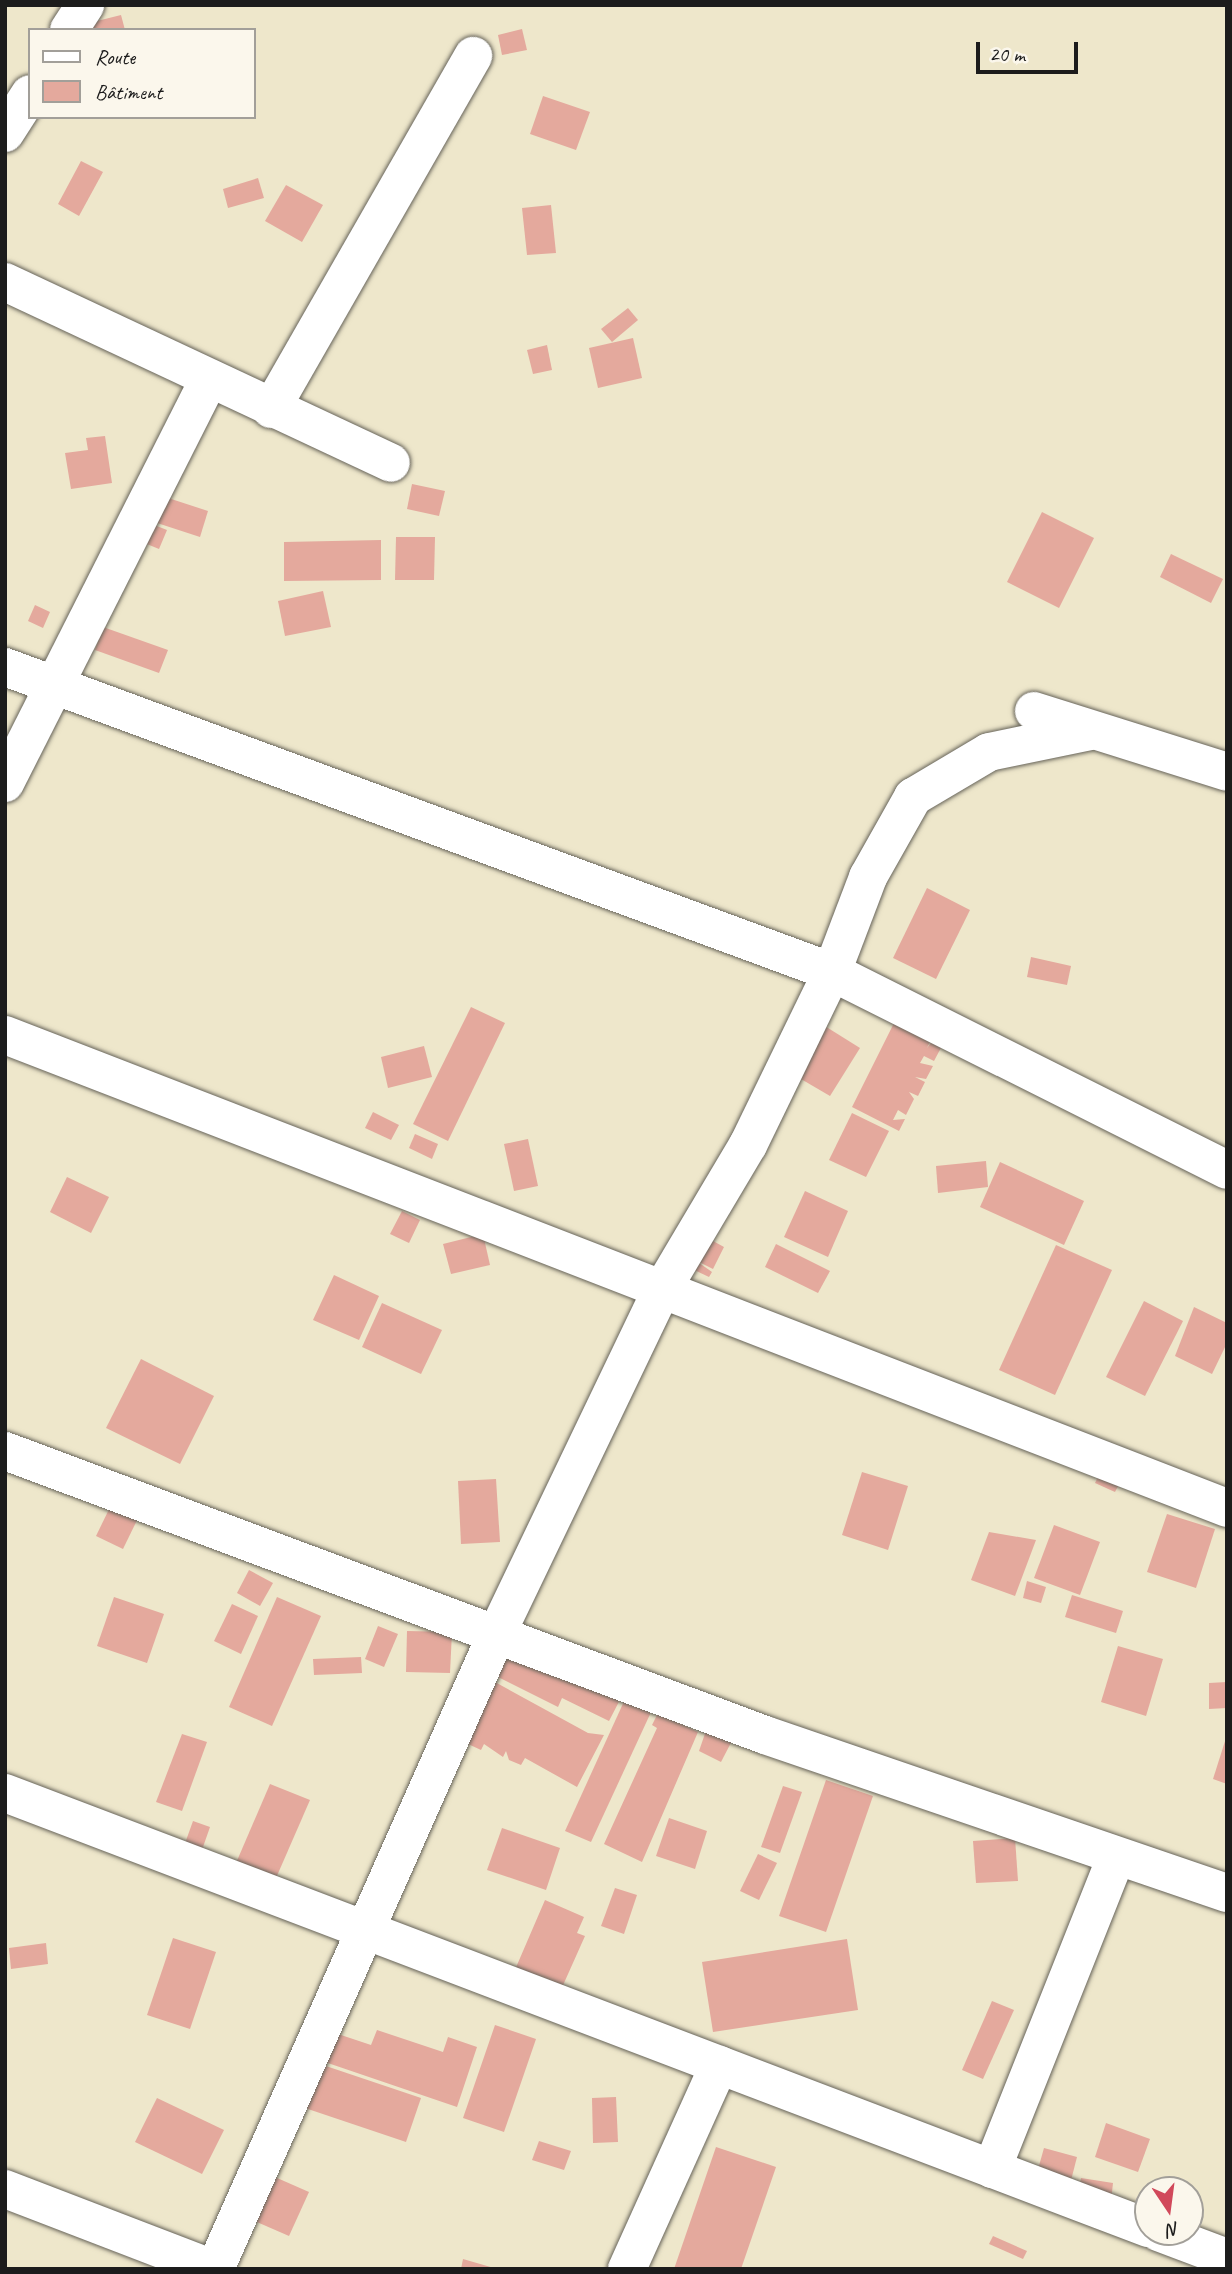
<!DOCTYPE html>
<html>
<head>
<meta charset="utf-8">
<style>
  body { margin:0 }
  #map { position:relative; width:1232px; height:2274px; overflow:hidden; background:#eee7cb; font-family:Caveat,sans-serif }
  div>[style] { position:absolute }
  .building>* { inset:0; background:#e4a99d }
  .roads { filter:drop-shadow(0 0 2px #666359) drop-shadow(0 0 2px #666359) }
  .street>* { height:38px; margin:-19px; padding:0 19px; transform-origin:19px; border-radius:19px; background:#fff }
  span { translate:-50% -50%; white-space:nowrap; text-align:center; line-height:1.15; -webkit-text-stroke:5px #fbf7ec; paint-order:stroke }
  .frame { position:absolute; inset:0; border:7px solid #1c1c1c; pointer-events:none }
  .legend { position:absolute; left:28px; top:28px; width:228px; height:91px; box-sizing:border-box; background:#fbf7ec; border:2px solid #a29f99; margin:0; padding:9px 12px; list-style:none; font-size:21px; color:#1c1c1c }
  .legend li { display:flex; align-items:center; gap:14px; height:35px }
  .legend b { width:35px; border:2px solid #a29f99 }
  .north { position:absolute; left:1134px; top:2176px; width:70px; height:70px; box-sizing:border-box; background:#fbf7ec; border:2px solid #a29f99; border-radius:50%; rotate:167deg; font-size:19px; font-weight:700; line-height:28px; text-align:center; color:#1c1c1c }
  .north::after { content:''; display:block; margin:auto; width:24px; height:32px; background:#d1495b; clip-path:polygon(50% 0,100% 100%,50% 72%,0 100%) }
  .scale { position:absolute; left:976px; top:42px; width:102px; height:32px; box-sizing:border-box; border:4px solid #1c1c1c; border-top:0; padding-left:9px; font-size:21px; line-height:24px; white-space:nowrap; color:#1c1c1c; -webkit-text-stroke:5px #fbf7ec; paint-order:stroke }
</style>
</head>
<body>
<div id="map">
  <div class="building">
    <div style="clip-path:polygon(121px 15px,125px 30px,83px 30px,81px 25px)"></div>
    <div style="clip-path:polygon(522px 29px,527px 50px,502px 55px,498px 35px)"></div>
    <div style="clip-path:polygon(543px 96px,590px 112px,576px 150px,530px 134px)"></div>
    <div style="clip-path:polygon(81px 161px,103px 172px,79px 216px,58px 204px)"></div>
    <div style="clip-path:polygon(258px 178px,264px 198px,228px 208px,223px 189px)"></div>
    <div style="clip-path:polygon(286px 185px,323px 205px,302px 242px,265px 221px)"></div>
    <div style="clip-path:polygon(551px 205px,556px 253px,527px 255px,522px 208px)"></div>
    <div style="clip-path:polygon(628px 308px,638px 320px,612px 342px,601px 329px)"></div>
    <div style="clip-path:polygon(633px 338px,642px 378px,598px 388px,589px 348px)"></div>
    <div style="clip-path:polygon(547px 345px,552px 370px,533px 374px,527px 350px)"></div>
    <div style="clip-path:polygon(105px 436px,112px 483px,71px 489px,65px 453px,88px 450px,86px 438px)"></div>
    <div style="clip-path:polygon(412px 484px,445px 491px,439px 516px,407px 509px)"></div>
    <div style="clip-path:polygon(159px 495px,208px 511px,200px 537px,151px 521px)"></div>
    <div style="clip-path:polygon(1042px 512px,1094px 538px,1059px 608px,1007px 582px)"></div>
    <div style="clip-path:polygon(149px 523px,167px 530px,159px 549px,142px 542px)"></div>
    <div style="clip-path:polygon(396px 537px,435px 537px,434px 580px,395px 580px)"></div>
    <div style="clip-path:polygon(381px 540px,381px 580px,284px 581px,284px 542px)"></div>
    <div style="clip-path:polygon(1171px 554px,1223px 579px,1211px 603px,1160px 577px)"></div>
    <div style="clip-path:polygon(323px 591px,331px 627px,285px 636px,278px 601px)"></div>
    <div style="clip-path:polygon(35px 605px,50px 612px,43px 628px,28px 621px)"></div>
    <div style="clip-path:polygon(103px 627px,168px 650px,159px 673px,95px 650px)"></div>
    <div style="clip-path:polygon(927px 888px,970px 910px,936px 979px,893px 958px)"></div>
    <div style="clip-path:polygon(1031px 957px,1071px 966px,1067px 985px,1027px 977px)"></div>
    <div style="clip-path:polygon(471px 1007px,505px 1023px,448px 1141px,413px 1124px)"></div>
    <div style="clip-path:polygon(899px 1013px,936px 1030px,927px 1048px,934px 1039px,943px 1044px,934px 1061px,924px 1056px,920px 1063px,933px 1066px,926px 1079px,915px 1077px,925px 1082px,918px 1096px,909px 1092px,914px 1099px,906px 1115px,898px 1110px,893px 1120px,905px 1119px,899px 1131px,852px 1107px)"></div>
    <div style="clip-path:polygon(820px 1023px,860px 1048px,830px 1096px,789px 1072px)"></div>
    <div style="clip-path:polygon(424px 1046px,432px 1077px,388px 1088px,381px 1057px)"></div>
    <div style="clip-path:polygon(373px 1112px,399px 1125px,391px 1140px,365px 1128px)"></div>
    <div style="clip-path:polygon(852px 1113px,889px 1131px,866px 1177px,829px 1160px)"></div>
    <div style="clip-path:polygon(415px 1134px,438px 1144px,432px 1159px,409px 1148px)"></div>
    <div style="clip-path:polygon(528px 1139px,538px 1186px,514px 1191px,504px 1144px)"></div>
    <div style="clip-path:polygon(986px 1161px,988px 1187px,938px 1193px,936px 1166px)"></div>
    <div style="clip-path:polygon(1000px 1162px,1084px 1201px,1064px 1245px,980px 1207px)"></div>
    <div style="clip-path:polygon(67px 1177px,109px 1197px,91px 1233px,50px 1212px)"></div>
    <div style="clip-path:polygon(805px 1191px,848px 1211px,828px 1257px,784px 1237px)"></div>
    <div style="clip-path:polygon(402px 1211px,420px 1220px,409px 1243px,390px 1234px)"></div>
    <div style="clip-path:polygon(483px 1234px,490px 1265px,451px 1274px,443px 1244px)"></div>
    <div style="clip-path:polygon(704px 1236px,724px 1247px,713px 1269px,695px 1260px,712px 1272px,709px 1277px,688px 1267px)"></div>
    <div style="clip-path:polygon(776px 1244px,830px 1271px,818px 1293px,765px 1267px)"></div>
    <div style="clip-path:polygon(1056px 1245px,1112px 1270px,1055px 1395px,999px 1370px)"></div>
    <div style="clip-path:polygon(334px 1275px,379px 1296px,359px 1340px,313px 1320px)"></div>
    <div style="clip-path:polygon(1144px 1301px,1183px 1321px,1145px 1396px,1106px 1377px)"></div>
    <div style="clip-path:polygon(382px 1303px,442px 1330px,421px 1374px,362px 1347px)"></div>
    <div style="clip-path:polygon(1194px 1307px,1227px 1323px,1227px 1343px,1212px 1374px,1175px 1356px)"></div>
    <div style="clip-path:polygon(141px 1359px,214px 1396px,180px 1464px,106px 1428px)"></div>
    <div style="clip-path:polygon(1104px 1465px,1124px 1475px,1115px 1492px,1095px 1483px)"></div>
    <div style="clip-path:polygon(862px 1472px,908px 1486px,888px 1550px,842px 1535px)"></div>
    <div style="clip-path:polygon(496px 1479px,500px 1542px,461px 1544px,458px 1481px)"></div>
    <div style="clip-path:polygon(115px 1497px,142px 1510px,123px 1549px,96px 1536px)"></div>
    <div style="clip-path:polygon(1167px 1514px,1215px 1529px,1196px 1588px,1147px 1572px)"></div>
    <div style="clip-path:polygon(1054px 1525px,1100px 1542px,1080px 1595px,1034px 1578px)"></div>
    <div style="clip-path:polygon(989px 1532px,1036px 1540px,1015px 1596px,971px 1580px)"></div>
    <div style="clip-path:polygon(249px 1570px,273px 1583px,260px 1606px,237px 1593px)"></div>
    <div style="clip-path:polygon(1027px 1581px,1046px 1587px,1041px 1603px,1023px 1598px)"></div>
    <div style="clip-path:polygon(1072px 1595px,1123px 1611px,1116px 1633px,1065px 1617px)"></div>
    <div style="clip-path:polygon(114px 1597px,164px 1614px,147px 1663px,97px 1646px)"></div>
    <div style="clip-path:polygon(277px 1597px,321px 1616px,272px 1726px,229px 1707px)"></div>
    <div style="clip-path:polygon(232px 1604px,258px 1616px,241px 1654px,214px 1641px)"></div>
    <div style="clip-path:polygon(378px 1626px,398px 1634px,384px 1667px,365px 1659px)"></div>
    <div style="clip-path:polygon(407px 1631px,452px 1632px,450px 1673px,406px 1672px)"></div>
    <div style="clip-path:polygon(508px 1633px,624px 1692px,609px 1721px,562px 1698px,558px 1707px,488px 1672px)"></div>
    <div style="clip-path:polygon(1118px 1646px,1163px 1659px,1146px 1716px,1101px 1702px)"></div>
    <div style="clip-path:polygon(361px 1657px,362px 1673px,314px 1675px,313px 1659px)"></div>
    <div style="clip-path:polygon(484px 1676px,588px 1733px,604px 1735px,577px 1787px,525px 1758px,521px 1765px,509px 1760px,506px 1751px,503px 1757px,484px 1744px,481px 1750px,453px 1737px)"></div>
    <div style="clip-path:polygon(1227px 1682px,1227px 1708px,1209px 1709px,1209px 1683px)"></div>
    <div style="clip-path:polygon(626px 1697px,652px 1710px,591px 1842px,565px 1831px)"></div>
    <div style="clip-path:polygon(658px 1713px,698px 1732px,642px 1862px,604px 1844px,657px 1728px,652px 1725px)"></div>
    <div style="clip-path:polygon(709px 1722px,735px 1735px,721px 1762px,699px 1751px)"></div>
    <div style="clip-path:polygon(182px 1734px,207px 1742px,182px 1811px,156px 1802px)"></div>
    <div style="clip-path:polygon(1226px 1738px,1227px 1738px,1227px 1784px,1213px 1779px)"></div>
    <div style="clip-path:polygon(826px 1780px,873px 1796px,826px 1932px,779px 1916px)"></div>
    <div style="clip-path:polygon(270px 1784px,310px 1800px,266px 1901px,227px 1884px)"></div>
    <div style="clip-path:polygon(783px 1786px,802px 1792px,780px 1853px,761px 1847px)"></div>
    <div style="clip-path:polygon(669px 1818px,707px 1831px,695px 1869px,656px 1856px)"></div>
    <div style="clip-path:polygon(193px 1821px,210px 1827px,196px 1867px,179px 1860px)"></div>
    <div style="clip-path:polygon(502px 1828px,560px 1848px,546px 1890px,487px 1870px)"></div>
    <div style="clip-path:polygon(1015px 1838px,1018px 1881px,976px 1883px,973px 1841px)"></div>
    <div style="clip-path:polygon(758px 1854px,777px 1863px,759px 1900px,740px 1891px)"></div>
    <div style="clip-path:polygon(615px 1888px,637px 1895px,624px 1934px,601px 1926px)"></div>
    <div style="clip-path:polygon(545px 1900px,584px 1917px,577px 1933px,585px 1936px,560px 1992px,514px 1972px)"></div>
    <div style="clip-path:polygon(173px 1938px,216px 1952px,190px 2029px,147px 2015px)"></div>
    <div style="clip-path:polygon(847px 1939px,858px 2010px,713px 2032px,702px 1962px)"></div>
    <div style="clip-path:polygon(46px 1943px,48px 1964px,11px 1969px,9px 1948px)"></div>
    <div style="clip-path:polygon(992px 2001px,1014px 2010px,983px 2079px,962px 2070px)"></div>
    <div style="clip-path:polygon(495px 2025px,536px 2039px,504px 2132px,463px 2118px)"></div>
    <div style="clip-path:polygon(377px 2030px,443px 2052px,448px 2037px,477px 2047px,457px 2107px,319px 2060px,329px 2031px,371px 2045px)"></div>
    <div style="clip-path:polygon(317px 2063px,421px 2098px,406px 2142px,302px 2107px)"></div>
    <div style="clip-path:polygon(616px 2097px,618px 2142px,593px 2143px,592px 2098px)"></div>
    <div style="clip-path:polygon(157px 2098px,224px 2130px,202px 2174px,135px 2142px)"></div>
    <div style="clip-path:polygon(1106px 2123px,1150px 2139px,1138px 2172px,1095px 2157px)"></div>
    <div style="clip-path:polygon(539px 2141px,571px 2151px,564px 2170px,532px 2160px)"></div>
    <div style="clip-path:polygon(716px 2147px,776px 2167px,741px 2269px,674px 2269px)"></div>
    <div style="clip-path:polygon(1044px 2148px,1077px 2157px,1067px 2196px,1033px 2187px)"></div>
    <div style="clip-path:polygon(268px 2174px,309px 2192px,289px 2236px,248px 2218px)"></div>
    <div style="clip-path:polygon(1081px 2178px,1113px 2183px,1111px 2201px,1078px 2196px)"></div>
    <div style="clip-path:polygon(993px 2236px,1027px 2251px,1023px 2259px,989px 2244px)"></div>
    <div style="clip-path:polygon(463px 2259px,494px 2268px,494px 2269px,461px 2269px)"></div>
  </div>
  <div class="roads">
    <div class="street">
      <div style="left:69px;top:30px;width:30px;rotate:-57deg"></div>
      <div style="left:5px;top:133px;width:46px;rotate:-57.3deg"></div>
      <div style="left:5px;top:282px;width:426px;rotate:25.1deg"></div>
      <div style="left:271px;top:409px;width:407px;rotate:-60.2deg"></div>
      <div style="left:5px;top:667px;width:881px;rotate:20.24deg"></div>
      <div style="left:832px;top:972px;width:442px;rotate:26.6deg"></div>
      <div style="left:1034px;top:711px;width:202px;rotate:17.5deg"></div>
      <div style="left:5px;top:783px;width:452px;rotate:-63.2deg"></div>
      <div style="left:5px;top:1035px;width:1310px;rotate:21.16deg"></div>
      <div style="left:5px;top:1451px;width:811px;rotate:20.49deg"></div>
      <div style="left:765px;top:1735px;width:488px;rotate:18.9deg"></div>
      <div style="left:5px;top:1793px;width:1223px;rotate:20.84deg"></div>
      <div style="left:992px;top:2169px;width:336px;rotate:-68.3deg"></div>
      <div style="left:5px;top:2189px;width:223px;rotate:21deg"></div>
      <div style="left:1158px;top:2232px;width:74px;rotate:20.6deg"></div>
      <div style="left:215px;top:2269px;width:698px;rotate:-66.08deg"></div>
      <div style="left:498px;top:1631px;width:375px;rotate:-64.4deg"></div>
      <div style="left:660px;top:1293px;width:172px;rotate:-59.3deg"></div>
      <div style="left:748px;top:1145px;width:192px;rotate:-64.1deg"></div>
      <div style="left:832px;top:972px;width:102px;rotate:-69.2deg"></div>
      <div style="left:868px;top:877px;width:92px;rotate:-60.6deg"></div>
      <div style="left:913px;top:797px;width:88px;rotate:-30.6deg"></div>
      <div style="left:989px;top:752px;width:103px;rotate:-11.7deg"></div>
      <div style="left:627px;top:2269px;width:224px;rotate:-65.7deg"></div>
    </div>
  </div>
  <div class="frame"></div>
  <ul class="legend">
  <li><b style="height:9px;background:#fff"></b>Route</li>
  <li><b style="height:19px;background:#e4a99d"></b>Bâtiment</li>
  </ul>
  <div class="north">N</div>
  <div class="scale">20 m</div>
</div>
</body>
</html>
